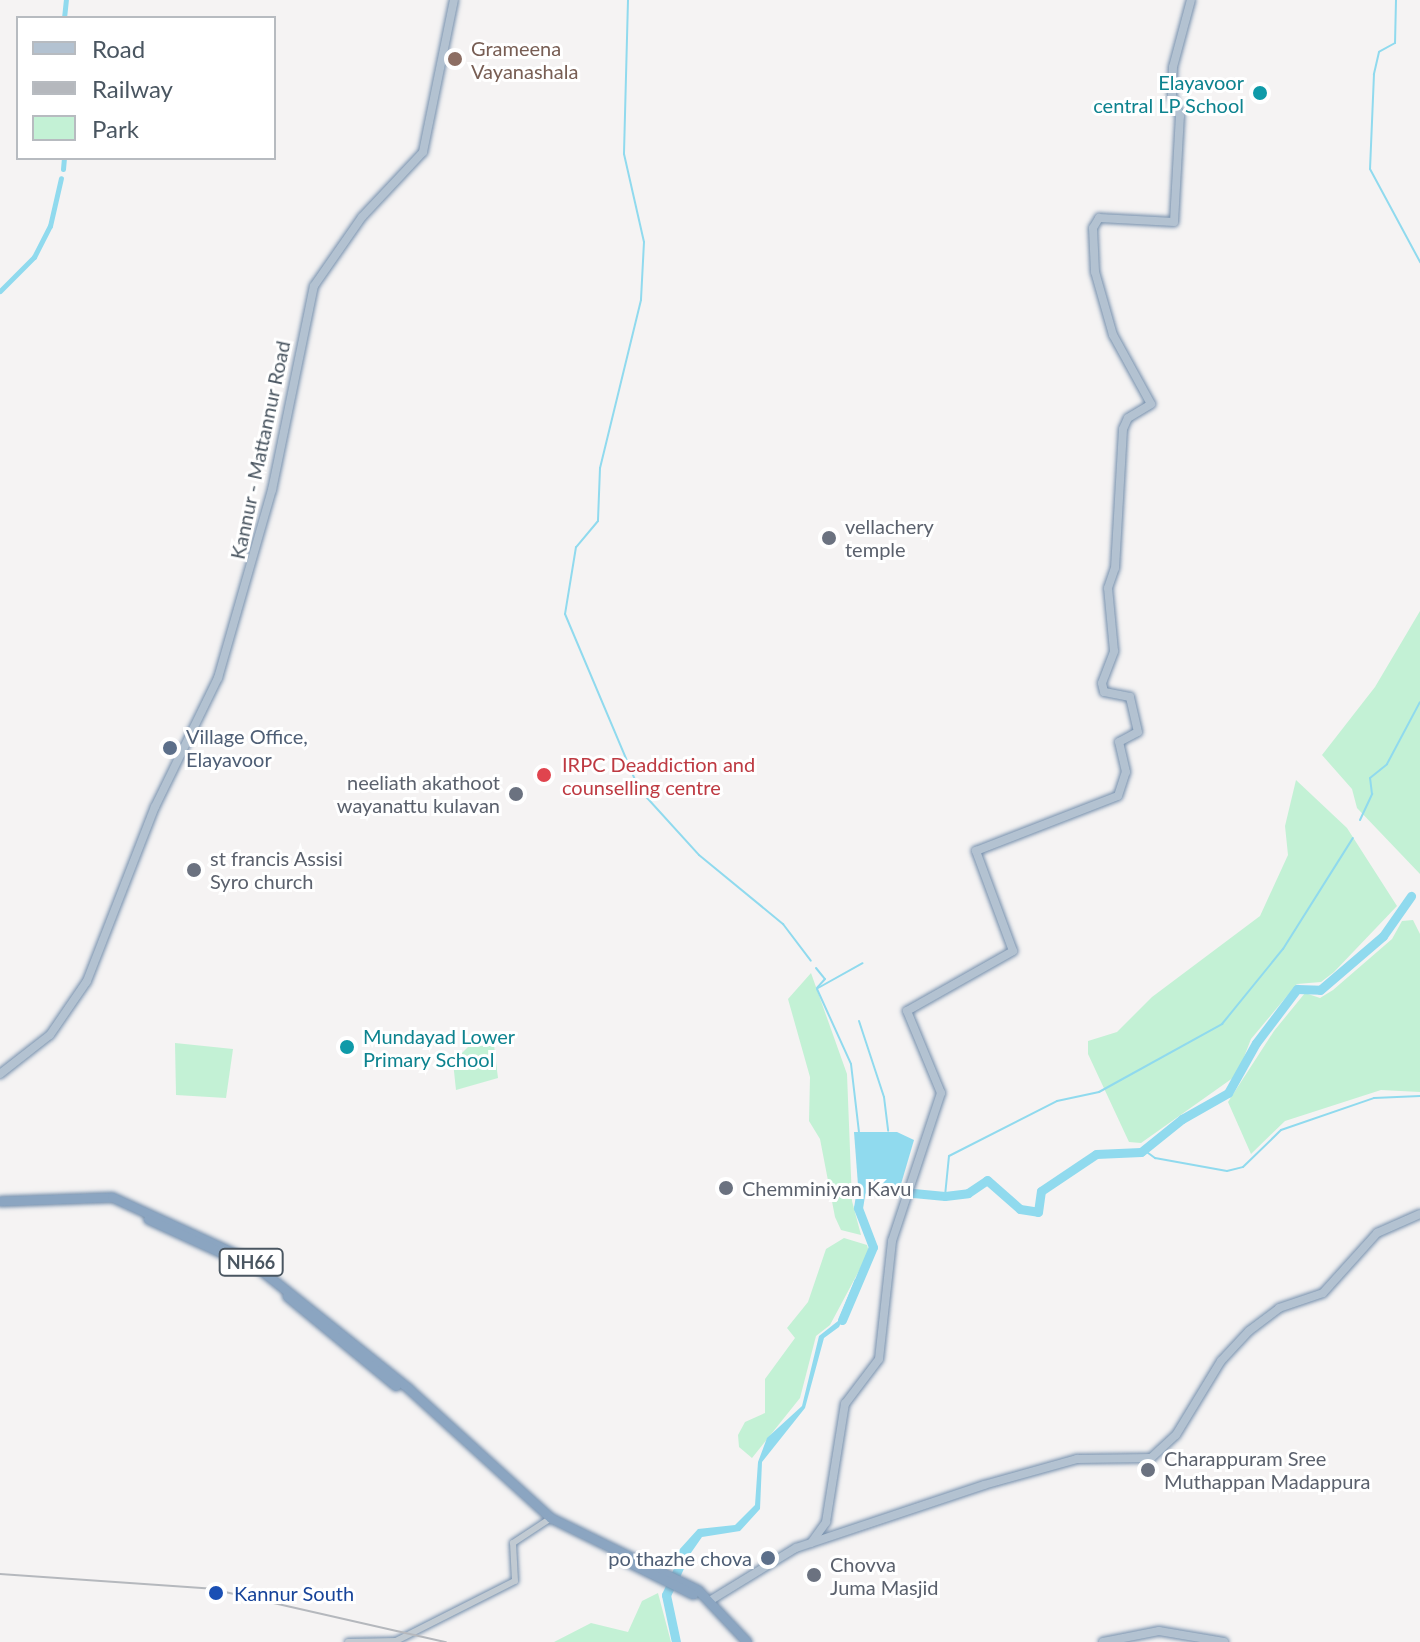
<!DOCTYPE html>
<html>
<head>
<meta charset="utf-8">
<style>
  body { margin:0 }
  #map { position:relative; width:1420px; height:1642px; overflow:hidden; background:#f5f3f3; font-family:Lato,sans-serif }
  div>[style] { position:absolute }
  .green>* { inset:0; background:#c3f1d5 }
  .water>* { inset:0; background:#90daee }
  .stream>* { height:2px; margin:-1px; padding:0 1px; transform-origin:1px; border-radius:1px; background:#90daee }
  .canal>* { height:5px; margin:-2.5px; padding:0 2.5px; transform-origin:2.5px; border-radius:2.5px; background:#90daee }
  .river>* { height:9px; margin:-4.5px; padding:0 4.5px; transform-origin:4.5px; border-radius:4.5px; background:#90daee }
  .roads { filter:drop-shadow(0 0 2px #7690ad) drop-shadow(0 0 2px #7690ad) }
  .minor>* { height:6px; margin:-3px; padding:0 3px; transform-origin:3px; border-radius:3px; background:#c1cad2 }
  .major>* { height:8px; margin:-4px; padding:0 4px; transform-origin:4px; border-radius:4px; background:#b3c2d1 }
  .highway>* { height:9px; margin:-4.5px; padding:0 4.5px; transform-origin:4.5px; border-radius:4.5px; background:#8ba5c1 }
  .rail>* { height:2px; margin:-1px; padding:0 1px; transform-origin:1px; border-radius:1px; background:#b5b8bd }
  .dots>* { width:22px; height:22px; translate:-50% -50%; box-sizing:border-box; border:4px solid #fff; border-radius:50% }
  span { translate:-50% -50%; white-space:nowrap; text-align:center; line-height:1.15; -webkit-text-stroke:6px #fff; paint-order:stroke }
  .shield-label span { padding:2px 6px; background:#fff; border:2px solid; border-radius:6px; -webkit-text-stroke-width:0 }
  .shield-label { font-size:18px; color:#4a5661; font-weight:700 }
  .education-label { font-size:20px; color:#785e54 }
  .left { translate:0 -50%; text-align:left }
  .culture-label { font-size:20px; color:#0d838f }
  .right { translate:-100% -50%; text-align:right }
  .street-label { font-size:20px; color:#4a5661 }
  .worship-label { font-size:20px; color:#5b616d }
  .service-label { font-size:20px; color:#4e5e75 }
  .health-label { font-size:20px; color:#be3a42 }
  .transit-label { font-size:20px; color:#164399 }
  .legend { position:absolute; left:16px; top:16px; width:260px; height:144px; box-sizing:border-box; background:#fff; border:2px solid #b7bbc0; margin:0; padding:10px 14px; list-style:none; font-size:24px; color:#4a5661 }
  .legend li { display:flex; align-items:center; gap:16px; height:40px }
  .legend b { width:40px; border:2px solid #b7bbc0 }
</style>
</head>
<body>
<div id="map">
  <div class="green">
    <div style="clip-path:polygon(1420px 611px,1420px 874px,1357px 808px,1352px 789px,1322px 755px,1375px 687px)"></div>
    <div style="clip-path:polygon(1296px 780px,1347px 828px,1397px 906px,1334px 972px,1321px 982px,1297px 984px,1251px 1039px,1237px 1075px,1141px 1143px,1129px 1142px,1088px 1054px,1088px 1041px,1117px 1032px,1152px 997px,1260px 916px,1288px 855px,1285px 826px)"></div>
    <div style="clip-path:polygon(1413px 920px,1420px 934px,1420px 1092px,1381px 1090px,1285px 1121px,1251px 1154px,1228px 1102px,1274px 1031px,1305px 993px,1320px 998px,1333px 990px,1392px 939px,1402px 921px)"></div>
    <div style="clip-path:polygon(811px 973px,847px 1074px,852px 1201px,861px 1235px,841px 1230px,835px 1217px,820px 1139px,809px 1121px,810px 1077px,788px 999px)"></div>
    <div style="clip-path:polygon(175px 1043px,233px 1049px,226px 1098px,176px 1095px)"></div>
    <div style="clip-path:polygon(494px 1045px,498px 1078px,456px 1090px,453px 1062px,468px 1047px)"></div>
    <div style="clip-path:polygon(844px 1238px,867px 1245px,869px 1252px,830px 1325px,816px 1336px,800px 1398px,752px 1458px,739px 1447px,738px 1435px,745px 1422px,765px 1413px,765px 1379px,795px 1338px,787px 1328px,808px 1302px,826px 1249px)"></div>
    <div style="clip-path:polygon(658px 1593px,671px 1642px,554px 1642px,591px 1623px,628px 1632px,642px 1601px)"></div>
  </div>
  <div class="water">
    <div style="clip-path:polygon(854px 1132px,897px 1132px,914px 1140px,899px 1191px,858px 1185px)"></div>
    <div style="clip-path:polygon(855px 1279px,862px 1280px,839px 1327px,824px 1338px,805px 1408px,762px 1462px,760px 1509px,740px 1531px,702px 1537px,679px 1570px,670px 1560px,698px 1529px,735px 1525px,755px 1505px,758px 1462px,767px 1438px,802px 1406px,819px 1336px,838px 1321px)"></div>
  </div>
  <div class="stream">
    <div style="left:628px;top:0;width:154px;rotate:91.5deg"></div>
    <div style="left:624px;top:154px;width:90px;rotate:77.2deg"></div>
    <div style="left:644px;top:242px;width:58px;rotate:93deg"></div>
    <div style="left:641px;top:300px;width:173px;rotate:103.7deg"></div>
    <div style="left:600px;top:468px;width:53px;rotate:92.2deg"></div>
    <div style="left:598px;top:521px;width:34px;rotate:130deg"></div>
    <div style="left:576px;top:547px;width:68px;rotate:99.3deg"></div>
    <div style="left:565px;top:614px;width:190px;rotate:67.1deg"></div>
    <div style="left:639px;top:789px;width:89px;rotate:47.7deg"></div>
    <div style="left:699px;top:855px;width:109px;rotate:39.4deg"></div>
    <div style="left:783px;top:924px;width:46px;rotate:52.9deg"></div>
    <div style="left:1396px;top:0;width:43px;rotate:91.3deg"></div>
    <div style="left:1395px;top:43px;width:18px;rotate:151deg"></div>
    <div style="left:1379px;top:52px;width:23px;rotate:103deg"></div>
    <div style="left:1374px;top:74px;width:95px;rotate:92.4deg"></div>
    <div style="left:1370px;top:169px;width:106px;rotate:61.7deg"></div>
    <div style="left:1360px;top:820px;width:29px;rotate:-65deg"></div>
    <div style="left:1372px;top:794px;width:16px;rotate:-97deg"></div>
    <div style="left:1370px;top:778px;width:22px;rotate:-39deg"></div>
    <div style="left:1387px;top:764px;width:70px;rotate:-62deg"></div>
    <div style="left:816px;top:968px;width:14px;rotate:51deg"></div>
    <div style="left:825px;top:979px;width:12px;rotate:132deg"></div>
    <div style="left:818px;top:988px;width:51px;rotate:-29.1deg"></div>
    <div style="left:817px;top:989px;width:82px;rotate:65.6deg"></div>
    <div style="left:851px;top:1064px;width:68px;rotate:83.3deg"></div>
    <div style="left:859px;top:1021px;width:80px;rotate:71.8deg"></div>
    <div style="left:884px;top:1097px;width:34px;rotate:83deg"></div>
    <div style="left:1144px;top:1150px;width:14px;rotate:36deg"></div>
    <div style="left:1155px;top:1158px;width:73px;rotate:10.2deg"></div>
    <div style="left:1227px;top:1171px;width:16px;rotate:-14deg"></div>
    <div style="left:1243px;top:1167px;width:53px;rotate:-44.2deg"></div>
    <div style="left:1281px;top:1130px;width:98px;rotate:-19deg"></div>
    <div style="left:1374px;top:1098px;width:46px;rotate:-2.5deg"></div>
    <div style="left:945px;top:1196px;width:40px;rotate:-84.3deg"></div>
    <div style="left:949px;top:1156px;width:121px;rotate:-27deg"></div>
    <div style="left:1057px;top:1101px;width:43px;rotate:-12.1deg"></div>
    <div style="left:1099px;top:1092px;width:141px;rotate:-28.9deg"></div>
    <div style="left:1222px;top:1024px;width:97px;rotate:-50.9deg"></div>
    <div style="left:1283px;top:949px;width:131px;rotate:-57.8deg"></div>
  </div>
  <div class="canal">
    <div style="left:64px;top:18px;width:18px;rotate:-84deg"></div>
    <div style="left:63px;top:169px;width:11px;rotate:-85deg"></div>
    <div style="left:0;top:291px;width:48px;rotate:-45deg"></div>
    <div style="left:34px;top:257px;width:35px;rotate:-63deg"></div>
    <div style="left:50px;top:226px;width:49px;rotate:-77.1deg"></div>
  </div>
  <div class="river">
    <div style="left:842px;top:1320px;width:79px;rotate:-67deg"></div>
    <div style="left:873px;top:1247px;width:42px;rotate:-111deg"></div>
    <div style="left:858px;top:1208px;width:20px;rotate:-81deg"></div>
    <div style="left:861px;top:1188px;width:84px;rotate:5.4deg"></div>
    <div style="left:945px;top:1196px;width:23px;rotate:-7deg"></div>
    <div style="left:968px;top:1193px;width:23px;rotate:-34deg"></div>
    <div style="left:987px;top:1180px;width:44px;rotate:41.3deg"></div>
    <div style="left:1020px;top:1209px;width:18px;rotate:9deg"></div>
    <div style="left:1038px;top:1212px;width:21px;rotate:-82deg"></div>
    <div style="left:1041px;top:1191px;width:66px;rotate:-33.9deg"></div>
    <div style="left:1096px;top:1154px;width:45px;rotate:-2.5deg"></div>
    <div style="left:1141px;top:1152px;width:53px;rotate:-38.8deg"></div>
    <div style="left:1182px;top:1119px;width:53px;rotate:-29.5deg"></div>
    <div style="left:1228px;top:1093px;width:57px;rotate:-60.8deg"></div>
    <div style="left:1256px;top:1043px;width:68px;rotate:-52.8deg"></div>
    <div style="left:1297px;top:989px;width:23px;rotate:2deg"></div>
    <div style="left:1320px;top:990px;width:83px;rotate:-40.6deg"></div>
    <div style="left:1383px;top:936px;width:49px;rotate:-55deg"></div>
    <div style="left:676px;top:1642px;width:48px;rotate:-102deg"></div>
    <div style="left:666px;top:1595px;width:40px;rotate:-65deg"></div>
  </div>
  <div class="roads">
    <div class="minor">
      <div style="left:348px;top:1642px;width:48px;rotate:-1.2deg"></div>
      <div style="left:396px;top:1641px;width:133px;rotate:-26.8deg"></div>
      <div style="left:515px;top:1581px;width:38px;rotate:-93deg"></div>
      <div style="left:513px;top:1543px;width:45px;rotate:-33.3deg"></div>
    </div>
    <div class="major">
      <div style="left:0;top:1074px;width:63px;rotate:-38deg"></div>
      <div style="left:50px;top:1035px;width:65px;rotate:-55.6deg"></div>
      <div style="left:87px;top:981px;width:187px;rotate:-68.7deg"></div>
      <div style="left:155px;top:807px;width:144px;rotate:-64deg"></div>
      <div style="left:218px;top:678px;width:196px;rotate:-74deg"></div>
      <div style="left:272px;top:490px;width:208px;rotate:-78.4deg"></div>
      <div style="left:314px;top:286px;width:84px;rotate:-55.2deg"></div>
      <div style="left:362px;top:217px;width:89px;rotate:-46.8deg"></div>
      <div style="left:423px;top:152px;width:155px;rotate:-78.5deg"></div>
      <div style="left:811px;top:1543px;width:26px;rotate:-54deg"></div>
      <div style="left:826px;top:1522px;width:120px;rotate:-80.9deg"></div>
      <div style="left:845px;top:1404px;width:56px;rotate:-52.9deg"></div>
      <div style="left:879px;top:1359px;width:119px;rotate:-83.7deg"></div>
      <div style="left:892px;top:1241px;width:156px;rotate:-71.7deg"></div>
      <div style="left:941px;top:1093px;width:89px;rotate:-112.5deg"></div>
      <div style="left:907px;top:1011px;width:122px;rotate:-29.5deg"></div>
      <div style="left:1013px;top:951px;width:107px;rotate:-110.3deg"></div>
      <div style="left:976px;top:851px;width:152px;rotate:-21.2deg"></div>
      <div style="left:1118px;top:796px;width:25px;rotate:-72deg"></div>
      <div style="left:1126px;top:772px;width:31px;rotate:-103deg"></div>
      <div style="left:1119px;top:742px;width:21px;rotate:-28deg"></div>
      <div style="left:1138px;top:732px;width:36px;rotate:-103deg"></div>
      <div style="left:1130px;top:697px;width:26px;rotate:-169deg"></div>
      <div style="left:1104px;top:692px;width:9px;rotate:-103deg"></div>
      <div style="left:1102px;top:683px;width:34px;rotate:-69deg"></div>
      <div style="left:1114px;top:651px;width:63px;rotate:-95.4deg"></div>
      <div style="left:1108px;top:588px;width:21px;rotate:-71deg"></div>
      <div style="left:1115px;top:568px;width:139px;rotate:-86.7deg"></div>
      <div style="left:1123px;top:429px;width:12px;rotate:-66deg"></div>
      <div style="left:1128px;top:418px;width:27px;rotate:-31deg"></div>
      <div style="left:1151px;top:404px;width:79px;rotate:-118.8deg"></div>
      <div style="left:1113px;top:335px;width:66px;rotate:-105.9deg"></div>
      <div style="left:1095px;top:272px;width:44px;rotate:-92.6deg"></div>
      <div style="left:1093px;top:228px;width:12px;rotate:-59deg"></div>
      <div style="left:1099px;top:218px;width:75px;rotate:3.1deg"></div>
      <div style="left:1174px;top:222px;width:106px;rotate:-86.8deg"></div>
      <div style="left:1180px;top:116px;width:22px;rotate:-111deg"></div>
      <div style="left:1172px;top:95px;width:28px;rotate:-88deg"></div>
      <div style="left:1173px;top:67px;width:69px;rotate:-75deg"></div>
      <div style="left:711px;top:1600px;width:100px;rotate:-31.5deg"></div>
      <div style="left:796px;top:1548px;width:198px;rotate:-18.5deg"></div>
      <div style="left:984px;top:1485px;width:97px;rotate:-15.6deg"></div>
      <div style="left:1077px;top:1459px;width:74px;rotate:-0.8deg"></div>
      <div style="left:1151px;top:1458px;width:34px;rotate:-43deg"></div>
      <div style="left:1176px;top:1435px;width:87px;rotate:-58.7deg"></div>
      <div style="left:1221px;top:1361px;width:41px;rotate:-47deg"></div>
      <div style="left:1249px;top:1331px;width:38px;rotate:-37deg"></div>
      <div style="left:1279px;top:1308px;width:46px;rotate:-18.8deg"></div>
      <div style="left:1323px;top:1293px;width:81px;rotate:-48deg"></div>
      <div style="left:1377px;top:1233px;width:47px;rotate:-23.8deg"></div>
      <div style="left:1103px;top:1642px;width:57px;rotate:-11.1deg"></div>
      <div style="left:1159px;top:1631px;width:66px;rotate:9.6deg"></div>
    </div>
    <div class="highway">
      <div style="left:0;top:1201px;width:112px;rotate:-2deg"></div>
      <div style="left:112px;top:1197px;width:149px;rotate:24.7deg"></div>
      <div style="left:247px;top:1259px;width:208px;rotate:38.7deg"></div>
      <div style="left:409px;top:1389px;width:192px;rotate:42.3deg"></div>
      <div style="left:551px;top:1518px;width:164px;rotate:26.1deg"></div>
      <div style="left:698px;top:1590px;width:71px;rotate:46.7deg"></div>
      <div style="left:148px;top:1219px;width:94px;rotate:24.6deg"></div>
      <div style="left:287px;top:1296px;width:141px;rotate:39.5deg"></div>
      <div style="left:616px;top:1556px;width:86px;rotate:26.3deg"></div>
    </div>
  </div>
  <div class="rail">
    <div style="left:0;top:1574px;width:213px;rotate:4deg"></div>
    <div style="left:212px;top:1589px;width:240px;rotate:12.8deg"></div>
  </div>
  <div class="dots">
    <div style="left:455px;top:59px;background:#8d6e63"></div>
    <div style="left:1260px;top:93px;background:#0f9aa8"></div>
    <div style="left:829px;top:538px;background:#6b7280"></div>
    <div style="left:170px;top:748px;background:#5c6f8a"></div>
    <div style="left:544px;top:775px;background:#e0444e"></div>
    <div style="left:516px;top:794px;background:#6b7280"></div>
    <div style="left:194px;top:870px;background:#6b7280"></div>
    <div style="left:347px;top:1047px;background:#0f9aa8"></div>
    <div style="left:726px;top:1188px;background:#6b7280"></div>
    <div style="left:1148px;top:1470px;background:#6b7280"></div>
    <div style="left:768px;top:1558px;background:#5c6f8a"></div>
    <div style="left:814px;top:1575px;background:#6b7280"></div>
    <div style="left:216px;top:1593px;background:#1a4fb4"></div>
  </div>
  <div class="shield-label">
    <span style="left:251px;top:1262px">NH66</span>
  </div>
  <div class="education-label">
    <span class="left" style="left:471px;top:60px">Grameena<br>Vayanashala</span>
  </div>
  <div class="culture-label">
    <span class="right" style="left:1244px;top:94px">Elayavoor<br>central LP School</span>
    <span class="left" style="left:363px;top:1048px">Mundayad Lower<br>Primary School</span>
  </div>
  <div class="street-label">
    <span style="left:260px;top:450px;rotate:-78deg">Kannur - Mattannur Road</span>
  </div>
  <div class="worship-label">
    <span class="left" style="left:845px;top:538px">vellachery<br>temple</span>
    <span class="right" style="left:500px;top:794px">neeliath akathoot<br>wayanattu kulavan</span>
    <span class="left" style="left:210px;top:870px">st francis Assisi<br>Syro church</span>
    <span class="left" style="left:742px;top:1188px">Chemminiyan Kavu</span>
    <span class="left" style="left:1164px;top:1470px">Charappuram Sree<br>Muthappan Madappura</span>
    <span class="left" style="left:830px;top:1576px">Chovva<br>Juma Masjid</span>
  </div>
  <div class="service-label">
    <span class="left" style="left:186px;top:748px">Village Office,<br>Elayavoor</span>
    <span class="right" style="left:752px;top:1558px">po thazhe chova</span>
  </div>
  <div class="health-label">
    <span class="left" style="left:562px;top:776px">IRPC Deaddiction and<br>counselling centre</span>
  </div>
  <div class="transit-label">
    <span class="left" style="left:234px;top:1593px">Kannur South</span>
  </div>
  <ul class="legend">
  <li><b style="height:10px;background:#b3c2d1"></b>Road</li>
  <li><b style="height:10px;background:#b5b8bd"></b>Railway</li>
  <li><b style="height:22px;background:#c3f1d5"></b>Park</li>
  </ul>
</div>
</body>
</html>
